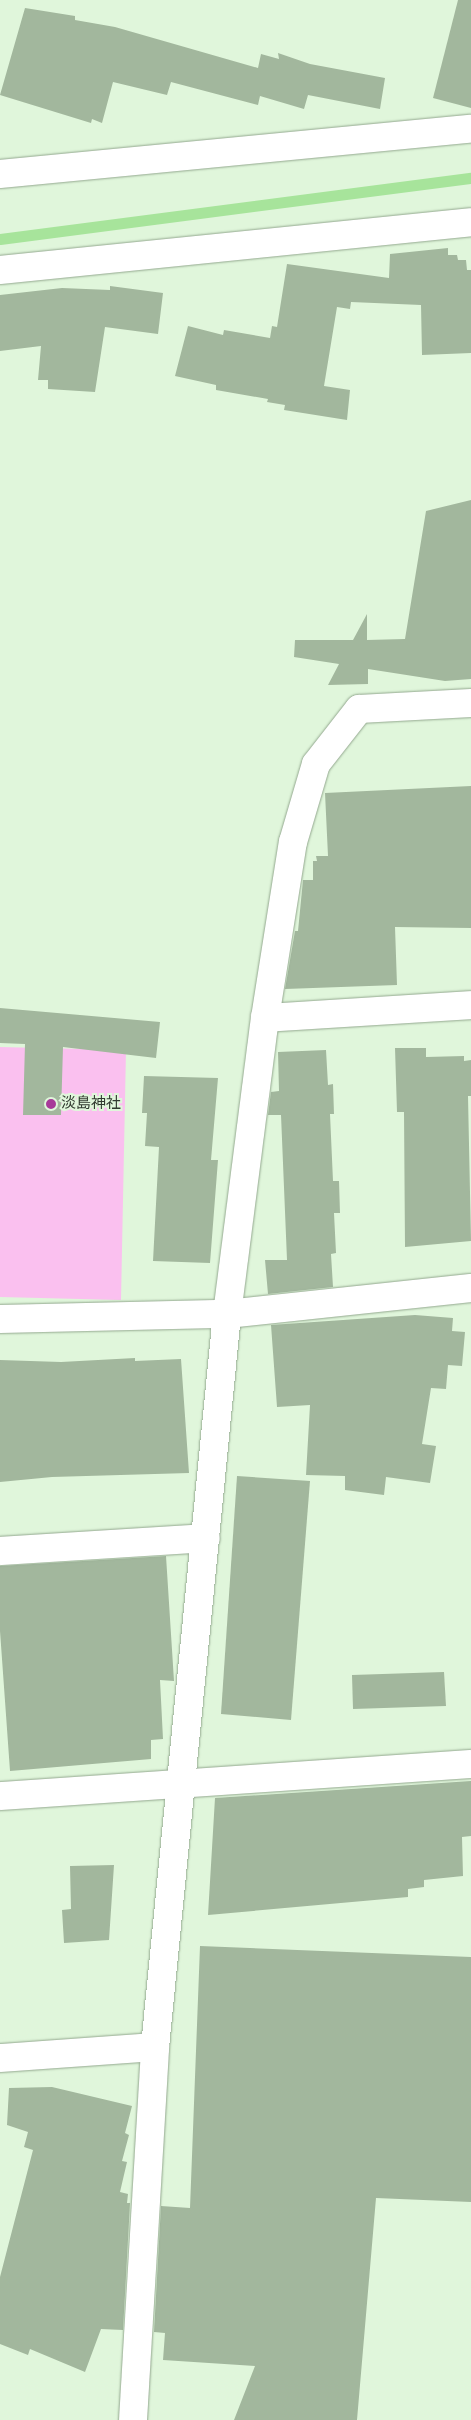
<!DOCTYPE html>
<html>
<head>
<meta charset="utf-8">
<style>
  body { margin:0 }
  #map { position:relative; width:471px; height:2420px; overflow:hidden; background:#e0f6db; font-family:"Alegreya Sans","Noto Sans JP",sans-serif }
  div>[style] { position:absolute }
  .green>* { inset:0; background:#fac0ef }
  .stream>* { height:11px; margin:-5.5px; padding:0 5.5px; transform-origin:5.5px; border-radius:5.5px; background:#a7e49b }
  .building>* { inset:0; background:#a2b79d }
  .roads { filter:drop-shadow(0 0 1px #93a88f) drop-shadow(0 0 1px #93a88f) }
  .minor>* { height:28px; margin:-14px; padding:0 14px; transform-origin:14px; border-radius:14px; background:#fff }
  .dots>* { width:14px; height:14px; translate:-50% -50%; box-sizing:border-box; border:2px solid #e0f6db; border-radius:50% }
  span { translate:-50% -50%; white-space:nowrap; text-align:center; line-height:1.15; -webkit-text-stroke:4px #e0f6db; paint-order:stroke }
  .poi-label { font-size:15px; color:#30392f }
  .left { translate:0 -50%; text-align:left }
</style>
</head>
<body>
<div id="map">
  <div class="green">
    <div style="clip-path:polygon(0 1047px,126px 1050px,121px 1300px,0 1297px)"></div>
  </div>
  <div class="stream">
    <div style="left:0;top:239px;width:475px;rotate:-7.4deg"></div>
  </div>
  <div class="building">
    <div style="clip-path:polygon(458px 0,471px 0,471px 108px,433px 98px)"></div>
    <div style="clip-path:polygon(25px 8px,75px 16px,75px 20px,115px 27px,258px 68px,261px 54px,279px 59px,278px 53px,310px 64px,385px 78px,380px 109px,308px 95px,304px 109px,260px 96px,258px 105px,171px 82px,167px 95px,113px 82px,102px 123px,92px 119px,91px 123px,0 95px)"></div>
    <div style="clip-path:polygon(448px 248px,448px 255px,457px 255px,458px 260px,466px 260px,467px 270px,471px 270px,471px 353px,422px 355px,421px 305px,351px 302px,350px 309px,337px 307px,324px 386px,350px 390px,347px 420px,284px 410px,285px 405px,267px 402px,268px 399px,216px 390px,216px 385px,175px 376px,188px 326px,223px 335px,224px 330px,270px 338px,272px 326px,277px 327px,287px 264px,389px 278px,390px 254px)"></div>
    <div style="clip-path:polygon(110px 286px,163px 293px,158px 334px,105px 327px,95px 392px,48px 389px,48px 380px,38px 380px,41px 346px,0 351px,0 295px,62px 288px,110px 290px)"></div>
    <div style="clip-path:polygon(471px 500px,471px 679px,445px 681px,368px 669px,368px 684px,328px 685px,339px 664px,294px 657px,295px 640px,353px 640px,367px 614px,367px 640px,405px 639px,426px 511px)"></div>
    <div style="clip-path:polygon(471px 786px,471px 928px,395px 927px,397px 985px,285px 989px,295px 931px,298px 931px,303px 880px,313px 880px,313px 861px,317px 861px,316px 856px,328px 856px,325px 793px)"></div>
    <div style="clip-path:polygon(0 1008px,160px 1022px,156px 1058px,63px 1047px,61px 1115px,23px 1115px,25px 1044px,0 1043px)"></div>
    <div style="clip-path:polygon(395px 1048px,426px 1048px,426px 1057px,464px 1056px,464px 1061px,471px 1060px,471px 1096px,468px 1096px,471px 1241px,405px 1247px,404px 1112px,397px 1112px)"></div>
    <div style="clip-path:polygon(326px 1050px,328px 1085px,333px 1084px,334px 1114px,330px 1114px,333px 1181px,339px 1181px,340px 1213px,334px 1213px,336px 1253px,331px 1254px,333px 1287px,268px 1294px,265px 1260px,287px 1260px,281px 1115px,268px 1115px,271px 1092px,279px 1091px,278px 1052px)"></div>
    <div style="clip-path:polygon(144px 1076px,218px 1078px,211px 1160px,218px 1160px,210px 1263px,153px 1261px,159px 1147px,145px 1146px,147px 1113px,142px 1113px)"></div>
    <div style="clip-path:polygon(415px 1315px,453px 1318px,452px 1331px,465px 1332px,462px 1366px,448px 1365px,446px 1389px,431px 1388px,422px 1444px,436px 1446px,430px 1483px,386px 1477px,384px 1495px,345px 1490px,345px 1476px,306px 1475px,310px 1405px,277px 1407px,271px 1325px)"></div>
    <div style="clip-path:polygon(135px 1358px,135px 1361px,181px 1359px,189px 1473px,52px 1477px,0 1482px,0 1360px,61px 1362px)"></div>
    <div style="clip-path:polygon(237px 1476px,310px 1481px,291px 1720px,221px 1714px)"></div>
    <div style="clip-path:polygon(166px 1556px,174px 1681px,160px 1680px,163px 1739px,151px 1740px,151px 1759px,10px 1771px,0 1631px,0 1566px)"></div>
    <div style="clip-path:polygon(444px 1672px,446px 1706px,353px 1709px,352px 1675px)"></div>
    <div style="clip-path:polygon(471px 1781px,471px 1836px,462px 1837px,463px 1876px,424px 1880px,424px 1887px,408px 1889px,408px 1897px,208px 1915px,215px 1798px)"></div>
    <div style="clip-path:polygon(114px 1865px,109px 1940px,64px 1943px,62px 1910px,71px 1909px,70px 1866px)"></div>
    <div style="clip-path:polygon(200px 1946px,471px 1957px,471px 2202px,376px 2198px,357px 2420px,234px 2420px,255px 2366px,163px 2360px,165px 2333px,154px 2332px,161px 2206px,190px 2208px)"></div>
    <div style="clip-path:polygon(52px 2087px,132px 2106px,125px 2133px,129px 2135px,122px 2161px,127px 2162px,120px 2192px,128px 2194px,127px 2203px,130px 2203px,123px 2330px,101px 2329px,85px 2372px,30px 2349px,28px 2355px,0 2344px,0 2277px,33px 2150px,24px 2147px,28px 2132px,7px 2125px,9px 2088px)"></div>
  </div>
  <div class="roads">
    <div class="minor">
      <div style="left:0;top:174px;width:473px;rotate:-5.5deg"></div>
      <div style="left:0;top:270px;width:473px;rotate:-5.8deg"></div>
      <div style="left:265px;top:1018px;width:206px;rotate:-3.6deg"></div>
      <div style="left:0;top:1319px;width:227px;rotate:-1.3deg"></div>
      <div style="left:227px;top:1314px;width:245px;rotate:-6.1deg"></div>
      <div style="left:0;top:1551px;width:206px;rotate:-3.6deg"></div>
      <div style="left:0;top:1796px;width:472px;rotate:-3.9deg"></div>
      <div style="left:0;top:2058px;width:155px;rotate:-4.1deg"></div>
      <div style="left:133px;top:2420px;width:374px;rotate:-86.6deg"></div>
      <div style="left:155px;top:2047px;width:737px;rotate:-84.39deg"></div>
      <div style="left:227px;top:1314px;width:298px;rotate:-82.7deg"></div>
      <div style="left:265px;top:1018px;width:178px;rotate:-81deg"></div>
      <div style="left:293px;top:842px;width:81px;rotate:-73.6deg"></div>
      <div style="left:316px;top:764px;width:70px;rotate:-52deg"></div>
      <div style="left:359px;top:709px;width:112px;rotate:-3.1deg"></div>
    </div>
  </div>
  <div class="dots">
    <div style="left:51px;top:1104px;background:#a73a99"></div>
  </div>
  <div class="poi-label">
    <span class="left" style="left:61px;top:1104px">淡島神社</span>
  </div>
</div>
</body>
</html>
